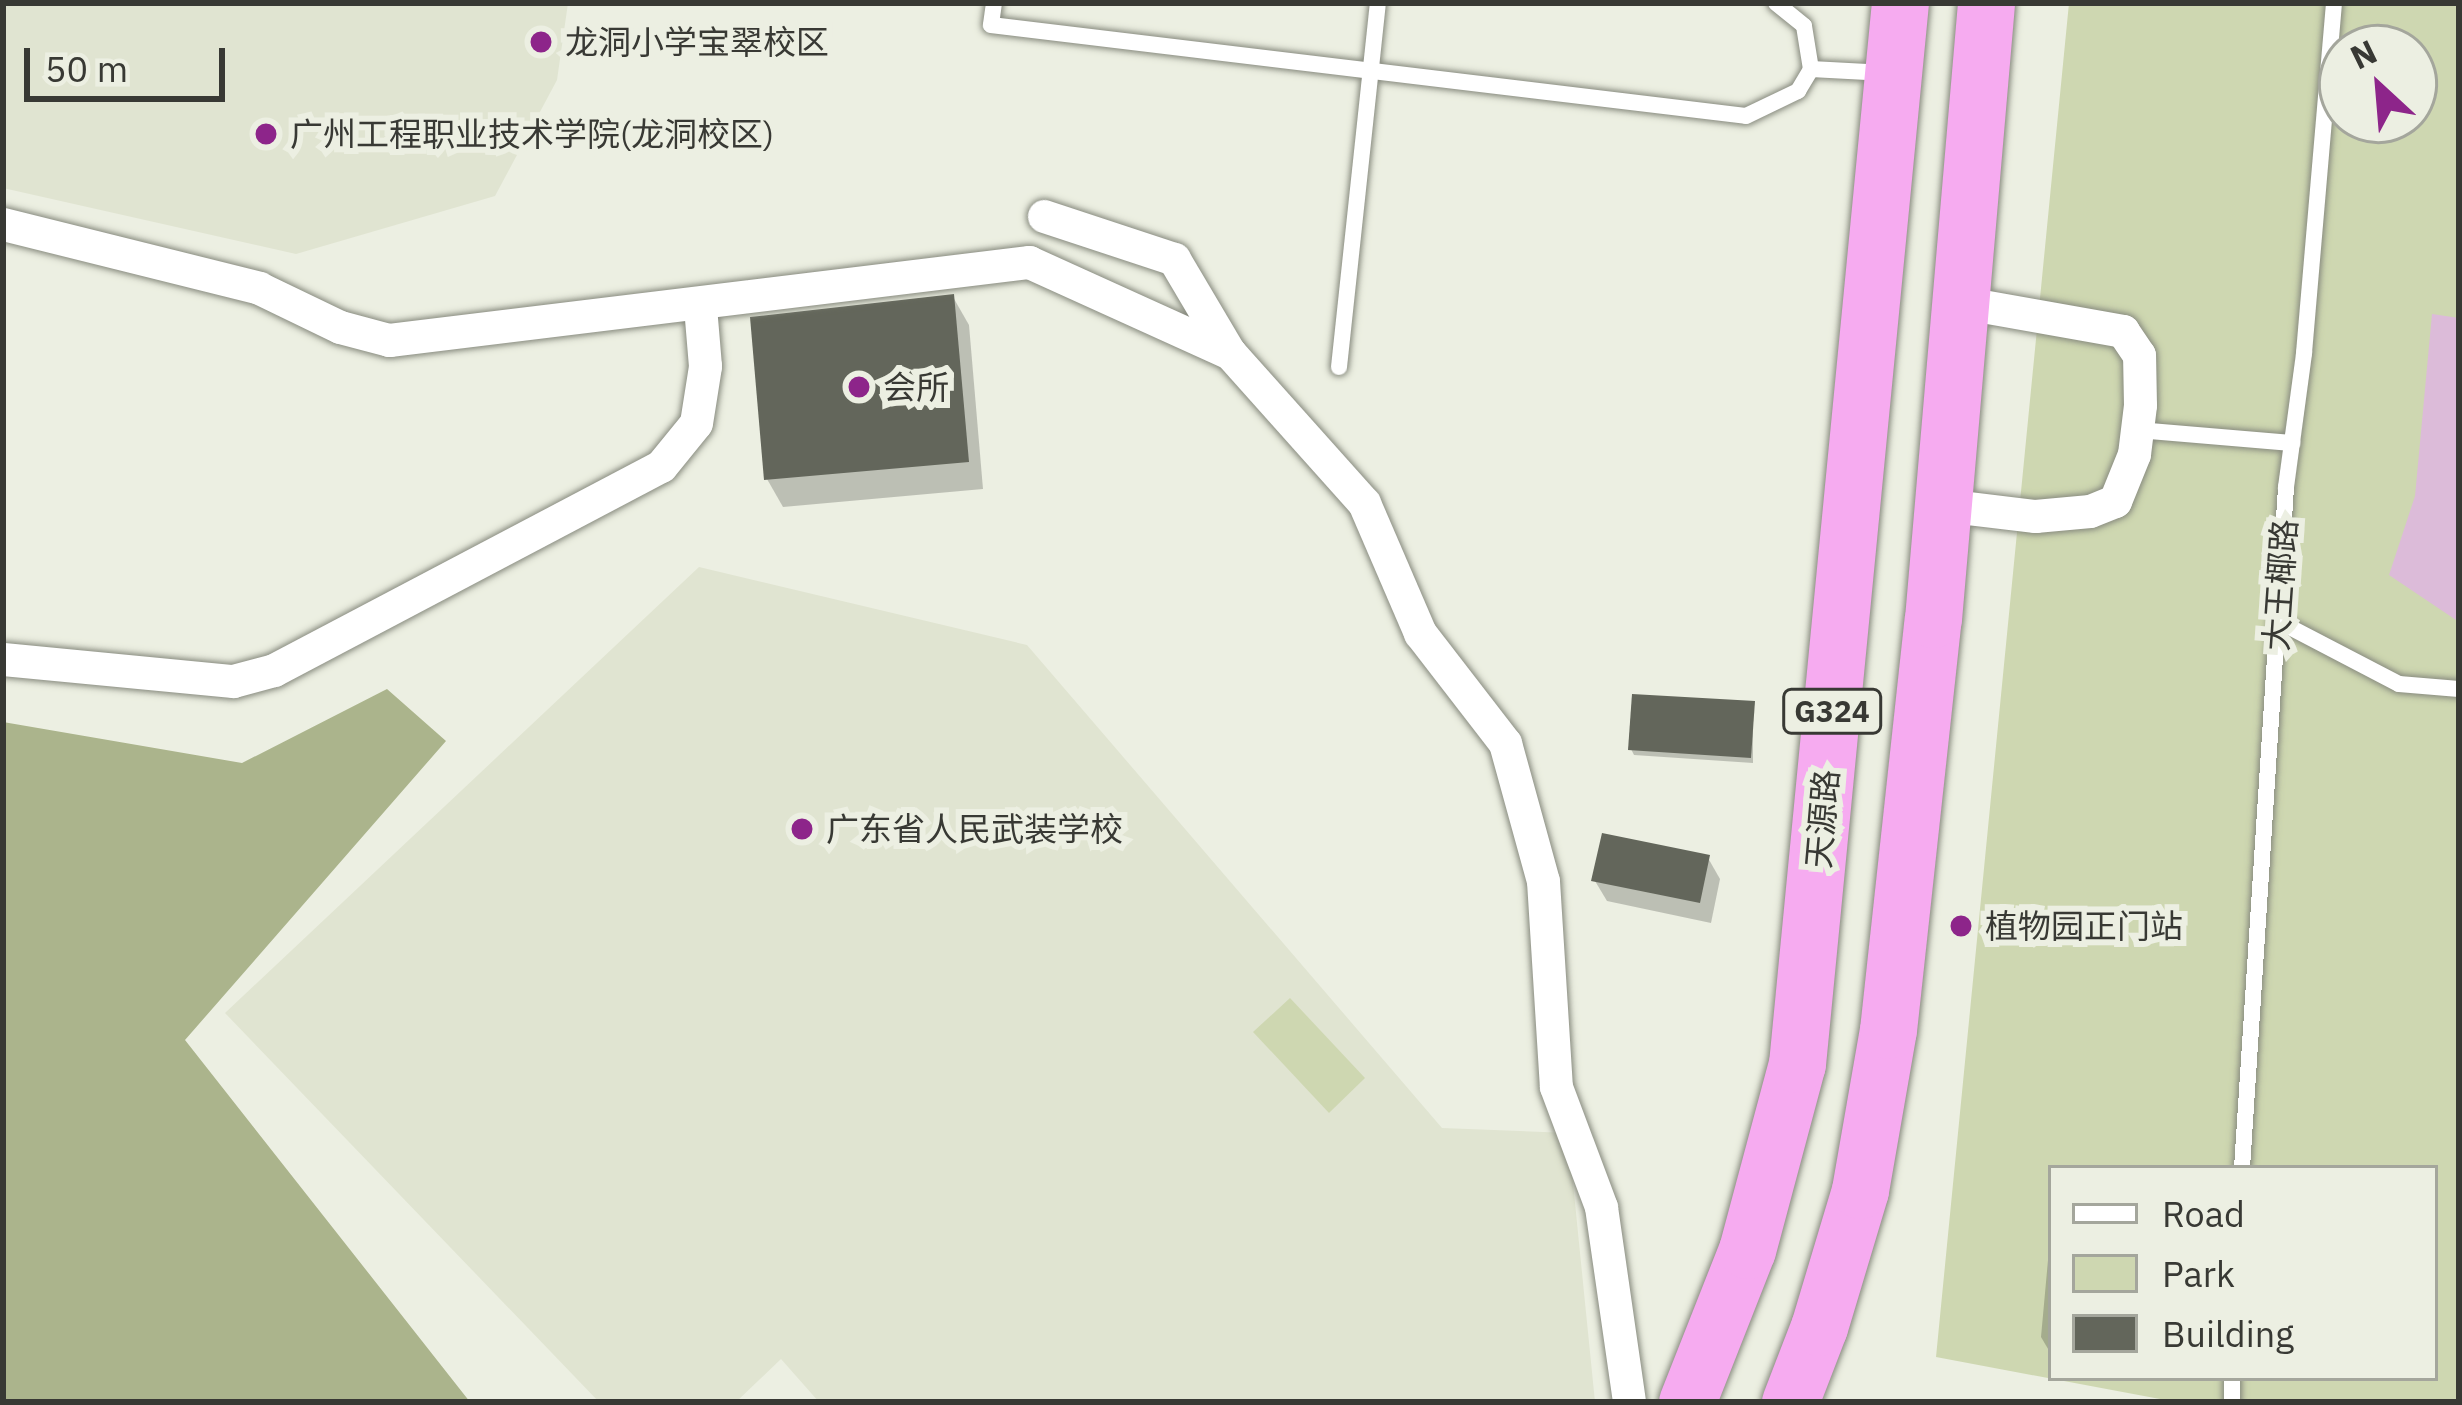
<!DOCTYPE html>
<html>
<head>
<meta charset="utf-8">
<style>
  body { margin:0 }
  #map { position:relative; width:2462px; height:1405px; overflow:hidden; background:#ecefe2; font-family:"IBM Plex Sans","Noto Sans SC",sans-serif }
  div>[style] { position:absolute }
  .built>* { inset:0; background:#e0e4d1 }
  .green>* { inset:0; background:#ced7b1 }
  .forest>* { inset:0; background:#abb48c }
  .water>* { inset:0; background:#dcbbd9 }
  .shadow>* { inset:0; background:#0003 }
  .building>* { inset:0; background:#63665b }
  .roads { filter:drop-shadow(0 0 3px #888b7f) drop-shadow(0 0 3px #888b7f) }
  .lane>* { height:16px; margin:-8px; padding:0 8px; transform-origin:8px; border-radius:8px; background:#fff }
  .street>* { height:33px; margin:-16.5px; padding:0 16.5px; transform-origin:16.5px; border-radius:16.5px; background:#fff }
  .highway>* { height:57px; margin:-28.5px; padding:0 28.5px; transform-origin:28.5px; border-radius:28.5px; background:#f6abf0 }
  .dots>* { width:33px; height:33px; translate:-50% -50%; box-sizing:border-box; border:6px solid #ecefe2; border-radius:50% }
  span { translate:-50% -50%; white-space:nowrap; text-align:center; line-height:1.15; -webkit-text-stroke:12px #ecefe2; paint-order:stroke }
  .shield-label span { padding:3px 9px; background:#ecefe2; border:3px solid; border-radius:9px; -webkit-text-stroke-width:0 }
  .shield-label { font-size:30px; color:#383934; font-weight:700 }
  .poi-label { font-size:33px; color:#383934 }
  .left { translate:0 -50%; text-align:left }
  .street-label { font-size:33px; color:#383934 }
  .frame { position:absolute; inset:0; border:6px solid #383934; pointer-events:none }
  .legend { position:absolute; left:2048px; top:1165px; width:390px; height:216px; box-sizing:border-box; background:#ecefe2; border:3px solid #a4a69c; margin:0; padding:15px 21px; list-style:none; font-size:36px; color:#383934 }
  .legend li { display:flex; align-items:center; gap:24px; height:60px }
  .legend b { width:60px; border:3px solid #a4a69c }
  .north { position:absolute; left:2318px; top:24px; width:120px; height:120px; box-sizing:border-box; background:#ecefe2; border:3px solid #a4a69c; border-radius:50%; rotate:334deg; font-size:33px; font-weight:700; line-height:48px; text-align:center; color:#383934 }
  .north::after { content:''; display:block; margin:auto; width:42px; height:54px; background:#8d258a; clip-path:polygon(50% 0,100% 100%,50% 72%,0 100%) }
  .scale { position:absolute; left:24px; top:48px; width:201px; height:54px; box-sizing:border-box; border:6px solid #383934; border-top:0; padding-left:15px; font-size:36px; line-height:42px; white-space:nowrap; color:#383934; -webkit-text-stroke:9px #ecefe2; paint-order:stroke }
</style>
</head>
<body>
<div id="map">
  <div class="built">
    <div style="clip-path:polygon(3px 3px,568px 3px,557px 80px,495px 196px,296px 254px,3px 188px)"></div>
    <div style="clip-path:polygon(699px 567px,1027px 645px,1442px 1128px,1568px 1133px,1595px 1402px,819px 1402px,781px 1359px,736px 1402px,599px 1402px,225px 1013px)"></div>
  </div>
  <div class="green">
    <div style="clip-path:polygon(evenodd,2069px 3px,2459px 3px,2459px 1402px,2176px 1402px,1936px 1357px,2069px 3px,2342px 48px,2414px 48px,2414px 120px,2342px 120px,2342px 48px,2069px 3px,2051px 1168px,2435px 1168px,2435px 1378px,2051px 1378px,2051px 1168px)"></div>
    <div style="clip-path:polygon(1290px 998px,1365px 1078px,1329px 1113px,1253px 1032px)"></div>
  </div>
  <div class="forest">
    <div style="clip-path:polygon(387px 689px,446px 741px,185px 1040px,470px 1402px,3px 1402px,3px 722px,242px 763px)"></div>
  </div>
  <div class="water">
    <div style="clip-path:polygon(2432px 314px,2459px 318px,2459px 622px,2389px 575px,2415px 496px)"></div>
  </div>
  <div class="shadow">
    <div style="clip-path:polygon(953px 297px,969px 325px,983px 489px,783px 507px,767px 479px)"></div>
    <div style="clip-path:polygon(1753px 704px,1753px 763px,1634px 755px,1631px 749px)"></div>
    <div style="clip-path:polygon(1708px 858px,1720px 879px,1711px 923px,1607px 901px,1595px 881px)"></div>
    <div style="clip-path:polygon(2051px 1227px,2051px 1354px,2041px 1337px)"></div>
  </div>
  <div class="building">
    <div style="clip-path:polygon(954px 294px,969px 462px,764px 480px,750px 317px)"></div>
    <div style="clip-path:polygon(1632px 694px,1755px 701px,1751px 758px,1628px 750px)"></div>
    <div style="clip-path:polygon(1602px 833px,1710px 855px,1700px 903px,1591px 881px)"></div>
  </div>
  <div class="roads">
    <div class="lane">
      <div style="left:994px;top:3px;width:22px;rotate:98deg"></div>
      <div style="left:991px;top:25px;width:760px;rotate:6.87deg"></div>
      <div style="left:1746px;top:116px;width:58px;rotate:-25.7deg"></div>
      <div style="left:1798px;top:91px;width:26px;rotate:-59deg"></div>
      <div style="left:1776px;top:3px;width:36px;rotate:39deg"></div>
      <div style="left:1804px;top:26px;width:44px;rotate:80.8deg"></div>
      <div style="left:1811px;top:69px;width:75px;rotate:3.1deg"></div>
      <div style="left:1339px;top:367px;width:366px;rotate:-83.9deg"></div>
      <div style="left:2137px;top:430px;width:156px;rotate:4.8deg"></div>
      <div style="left:2278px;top:621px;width:136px;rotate:27.5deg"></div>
      <div style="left:2399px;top:684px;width:60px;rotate:4.8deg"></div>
      <div style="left:2242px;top:1168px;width:682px;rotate:-86.3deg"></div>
      <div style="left:2286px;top:487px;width:135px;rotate:-82.3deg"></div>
      <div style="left:2304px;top:353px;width:351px;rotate:-85.1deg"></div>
      <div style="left:2232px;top:1402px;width:24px;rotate:-90deg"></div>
    </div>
    <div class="street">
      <div style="left:1044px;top:216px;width:137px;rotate:18.3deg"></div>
      <div style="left:1174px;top:259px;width:108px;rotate:59.4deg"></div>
      <div style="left:3px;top:224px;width:264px;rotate:14deg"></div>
      <div style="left:259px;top:288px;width:90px;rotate:25.7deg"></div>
      <div style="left:340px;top:327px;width:51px;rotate:14.9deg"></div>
      <div style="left:389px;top:340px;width:645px;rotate:-6.95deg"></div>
      <div style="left:1029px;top:262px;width:221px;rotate:24.4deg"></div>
      <div style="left:1230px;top:353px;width:201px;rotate:48.2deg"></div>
      <div style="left:1364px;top:503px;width:142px;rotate:66.7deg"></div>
      <div style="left:1420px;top:633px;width:139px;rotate:52.3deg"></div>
      <div style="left:1505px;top:743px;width:143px;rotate:74.6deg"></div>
      <div style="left:1543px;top:881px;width:206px;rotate:86.4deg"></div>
      <div style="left:1556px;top:1087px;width:128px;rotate:69.4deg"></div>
      <div style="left:1601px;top:1207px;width:197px;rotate:81.8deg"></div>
      <div style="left:1943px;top:505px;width:93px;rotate:6.8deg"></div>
      <div style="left:2035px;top:516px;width:55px;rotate:-5.2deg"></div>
      <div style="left:2090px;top:511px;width:27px;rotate:-22deg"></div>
      <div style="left:2115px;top:501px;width:51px;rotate:-68deg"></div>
      <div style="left:2134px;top:454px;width:49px;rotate:-83deg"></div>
      <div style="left:2140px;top:405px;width:50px;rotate:-91.1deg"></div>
      <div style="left:2139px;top:355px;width:29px;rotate:-124deg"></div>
      <div style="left:2123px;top:331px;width:166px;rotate:-169.9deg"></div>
      <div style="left:3px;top:659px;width:231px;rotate:5.5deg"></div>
      <div style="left:233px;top:681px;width:42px;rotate:-15deg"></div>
      <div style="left:274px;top:670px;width:437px;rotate:-27.8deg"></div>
      <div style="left:661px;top:466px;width:55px;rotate:-50.9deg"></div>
      <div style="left:696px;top:423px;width:58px;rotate:-81deg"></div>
      <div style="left:705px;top:366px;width:59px;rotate:-94.8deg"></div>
    </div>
    <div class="highway">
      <div style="left:1687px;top:1402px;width:163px;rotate:-68.5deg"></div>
      <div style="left:1747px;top:1250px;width:193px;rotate:-75deg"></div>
      <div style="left:1797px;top:1064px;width:1066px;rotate:-84.46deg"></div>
      <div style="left:1790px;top:1402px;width:80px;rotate:-68.9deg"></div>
      <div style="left:1819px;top:1327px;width:143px;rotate:-73.3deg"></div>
      <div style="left:1860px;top:1190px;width:162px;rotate:-80.1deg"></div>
      <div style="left:1888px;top:1030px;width:413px;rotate:-83.8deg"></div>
      <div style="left:1933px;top:619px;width:618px;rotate:-85.08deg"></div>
    </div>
  </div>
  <div class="dots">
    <div style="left:541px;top:42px;background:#8d258a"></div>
    <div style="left:266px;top:134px;background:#8d258a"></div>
    <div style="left:859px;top:387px;background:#8d258a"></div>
    <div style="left:802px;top:829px;background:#8d258a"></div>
    <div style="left:1961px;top:926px;background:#8d258a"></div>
  </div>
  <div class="shield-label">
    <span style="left:1832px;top:711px">G324</span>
  </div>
  <div class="poi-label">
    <span class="left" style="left:565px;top:42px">龙洞小学宝翠校区</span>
    <span class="left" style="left:290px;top:134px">广州工程职业技术学院(龙洞校区)</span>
    <span class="left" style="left:883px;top:387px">会所</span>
    <span class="left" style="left:826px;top:829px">广东省人民武装学校</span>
    <span class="left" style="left:1985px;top:926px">植物园正门站</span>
  </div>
  <div class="street-label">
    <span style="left:2280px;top:585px;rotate:-86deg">大王椰路</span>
    <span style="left:1822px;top:819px;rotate:-85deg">天源路</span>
  </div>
  <div class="frame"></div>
  <ul class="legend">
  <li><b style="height:15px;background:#fff"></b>Road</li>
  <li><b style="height:33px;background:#ced7b1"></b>Park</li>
  <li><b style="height:33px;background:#63665b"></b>Building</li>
  </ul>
  <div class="north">N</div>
  <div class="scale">50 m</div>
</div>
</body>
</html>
